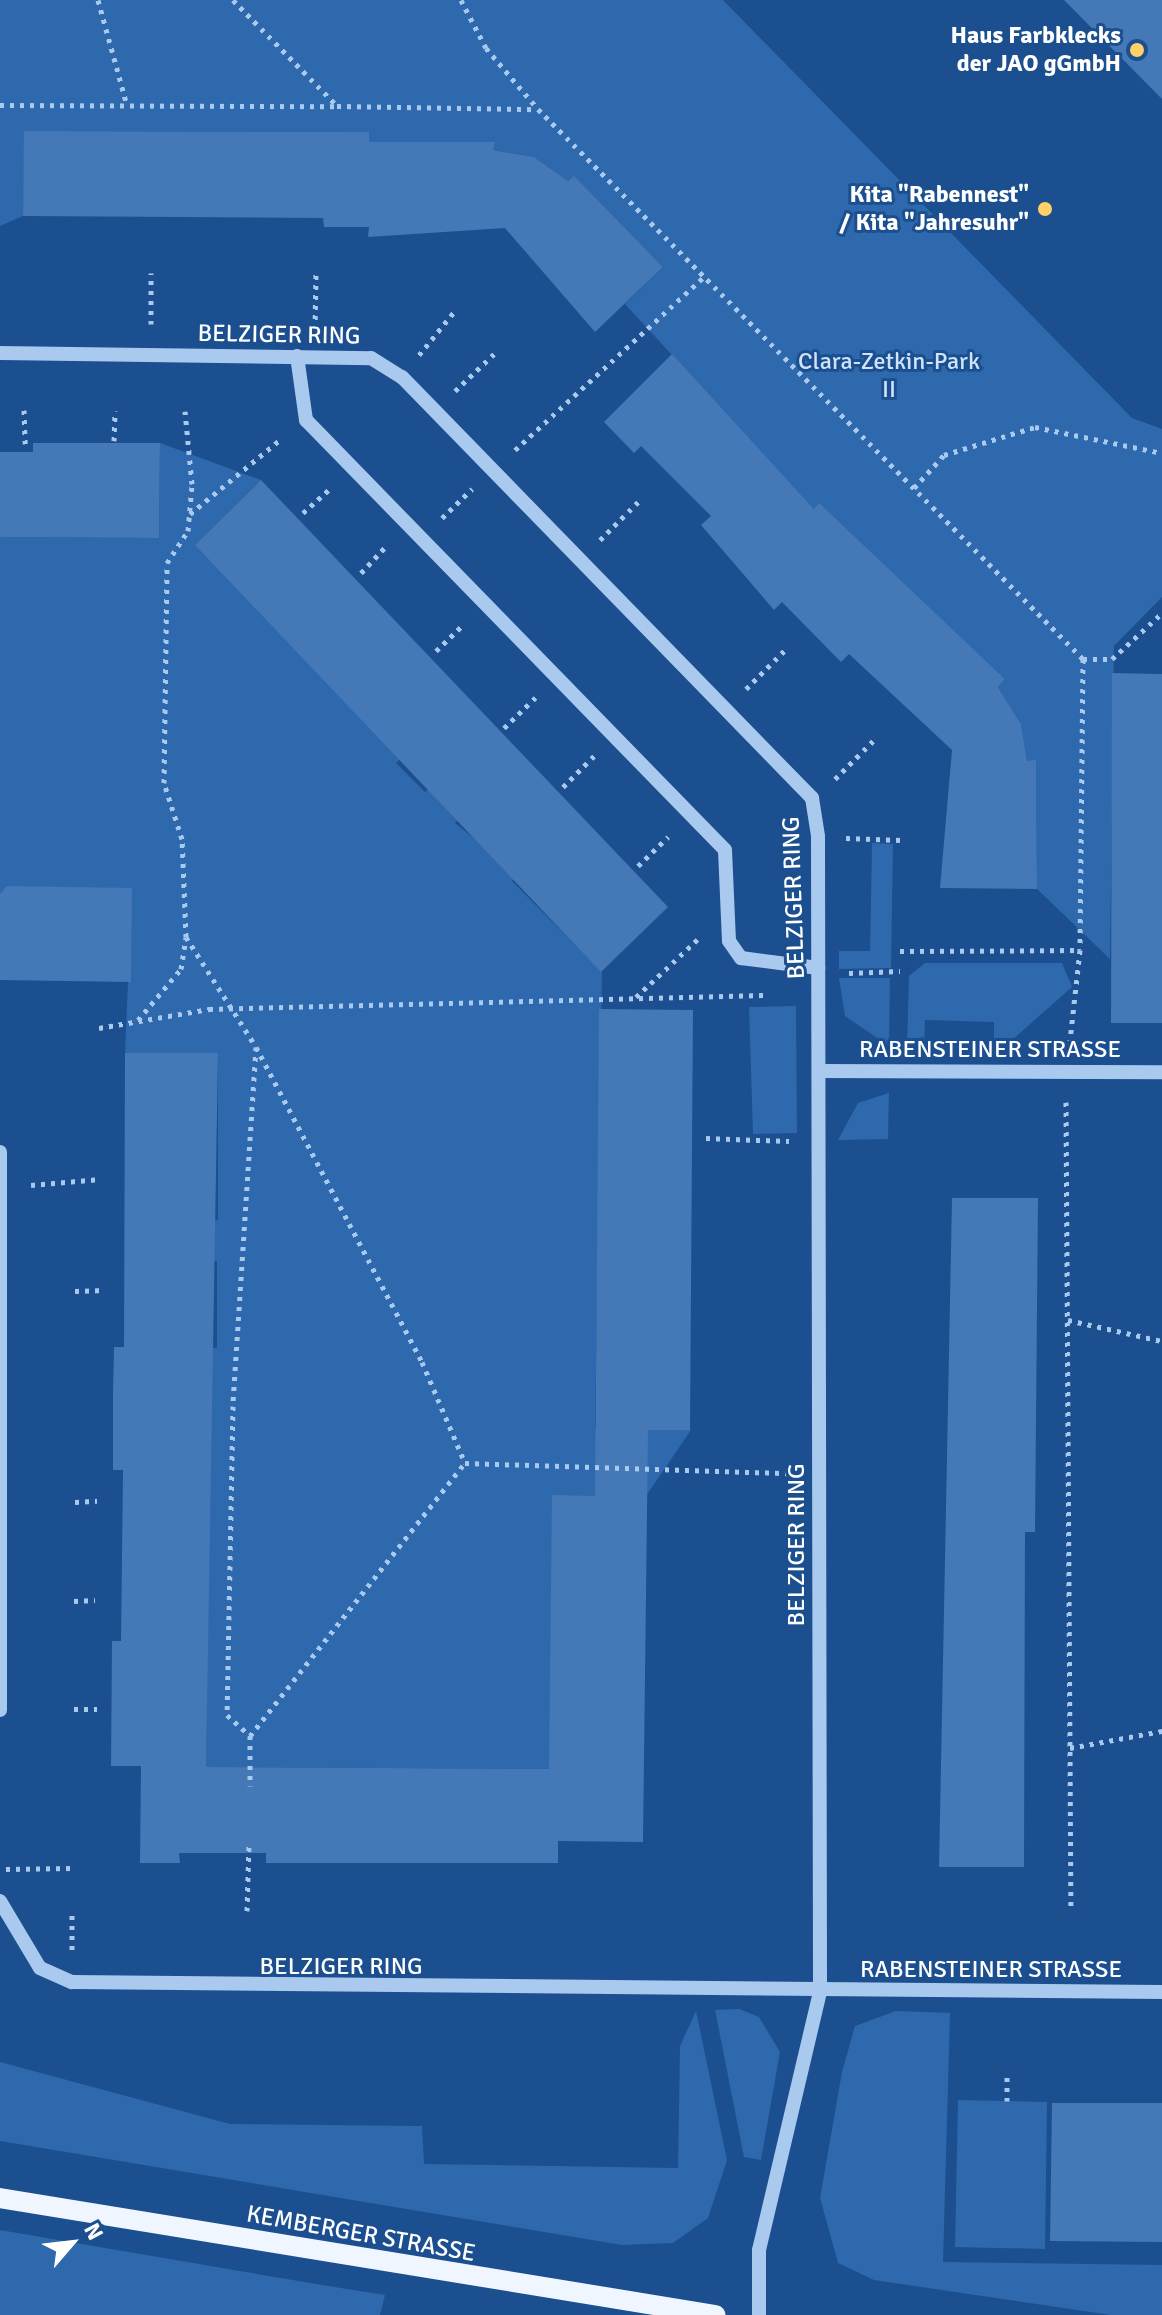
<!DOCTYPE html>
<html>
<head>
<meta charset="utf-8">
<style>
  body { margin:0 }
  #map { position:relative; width:1162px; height:2315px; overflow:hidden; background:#1b4f8f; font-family:Signika,sans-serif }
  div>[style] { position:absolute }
  .green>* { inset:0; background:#2e69ad }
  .building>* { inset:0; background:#4478b7 }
  .path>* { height:5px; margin-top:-2.5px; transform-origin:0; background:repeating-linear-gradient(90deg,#a9c9ee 0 4px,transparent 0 10px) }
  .minor>* { height:14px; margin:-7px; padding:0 7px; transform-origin:7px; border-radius:7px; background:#a9c9ee }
  .major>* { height:20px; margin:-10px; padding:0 10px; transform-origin:10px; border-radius:10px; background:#f0f6ff }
  .dots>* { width:22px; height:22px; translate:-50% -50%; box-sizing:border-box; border:4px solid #1b4f8f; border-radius:50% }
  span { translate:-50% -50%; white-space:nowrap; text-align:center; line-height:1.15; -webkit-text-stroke:6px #1b4f8f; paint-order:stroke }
  .poi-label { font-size:24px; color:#fff; font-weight:700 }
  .right { translate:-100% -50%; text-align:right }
  .street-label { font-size:24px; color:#fff }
  .park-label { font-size:24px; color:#cfe3fa }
  .north { position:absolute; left:32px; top:2203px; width:80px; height:80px; -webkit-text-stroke:6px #1b4f8f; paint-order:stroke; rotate:62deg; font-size:22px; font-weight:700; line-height:32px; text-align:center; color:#fff }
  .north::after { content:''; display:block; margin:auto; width:28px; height:36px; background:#fff; clip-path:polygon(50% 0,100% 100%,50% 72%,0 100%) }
</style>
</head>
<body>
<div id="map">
  <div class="green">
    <div style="clip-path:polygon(0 0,723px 0,1132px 418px,1162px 429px,1162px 597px,1114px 646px,1110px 959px,1037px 889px,1036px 761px,1027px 761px,1021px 724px,998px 687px,1005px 679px,819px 504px,814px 509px,625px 304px,663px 267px,574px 177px,568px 181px,534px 157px,493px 150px,494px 142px,369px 142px,368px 132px,25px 131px,23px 216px,0 226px)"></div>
    <div style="clip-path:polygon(160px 443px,261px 480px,196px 544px,403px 756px,396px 763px,425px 792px,432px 786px,461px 816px,455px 823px,518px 874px,512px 881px,602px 972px,595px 1429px,691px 1430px,646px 1496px,552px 1496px,558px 1769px,206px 1767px,209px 1348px,217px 1348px,217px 1261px,210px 1261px,209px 1221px,218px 1220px,218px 1053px,125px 1053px,132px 888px,0 894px,0 537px,159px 538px)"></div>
    <div style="clip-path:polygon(872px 843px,893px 844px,891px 968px,839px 969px,839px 951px,870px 951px)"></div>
    <div style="clip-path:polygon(925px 963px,1062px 963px,1072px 987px,1002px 1049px,994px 1049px,994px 1022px,925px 1020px,924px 1049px,907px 1049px,909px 976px)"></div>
    <div style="clip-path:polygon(839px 978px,890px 978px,889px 1046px,845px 1016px)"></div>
    <div style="clip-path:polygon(796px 1006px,797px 1133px,753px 1134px,749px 1007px)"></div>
    <div style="clip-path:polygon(889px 1093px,888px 1139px,838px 1140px,858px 1103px)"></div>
    <div style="clip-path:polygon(739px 2009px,759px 2017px,780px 2052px,761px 2160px,744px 2157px,715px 2010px)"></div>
    <div style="clip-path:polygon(696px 2011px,727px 2160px,708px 2218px,673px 2243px,622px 2245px,0 2141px,0 2062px,230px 2124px,422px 2126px,424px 2164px,678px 2168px,680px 2046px)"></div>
    <div style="clip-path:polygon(896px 2011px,950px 2013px,943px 2262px,1162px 2265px,1162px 2315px,1111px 2315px,874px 2280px,838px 2263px,820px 2198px,842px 2072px,855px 2026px)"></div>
    <div style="clip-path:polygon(958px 2100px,1047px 2102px,1045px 2249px,955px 2247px)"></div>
    <div style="clip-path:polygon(0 2230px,322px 2285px,385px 2295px,380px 2315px,0 2315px)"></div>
  </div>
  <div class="building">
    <div style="clip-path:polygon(1064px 0,1162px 0,1162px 99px)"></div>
    <div style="clip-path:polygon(24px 131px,369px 132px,369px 142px,495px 142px,493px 150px,534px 157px,568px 181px,574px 176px,663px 267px,595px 332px,505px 228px,368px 237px,369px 227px,324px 227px,323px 218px,23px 216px)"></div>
    <div style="clip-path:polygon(672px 354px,814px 509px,819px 503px,1005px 679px,998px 687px,1021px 724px,1027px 761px,1036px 760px,1037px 889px,940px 888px,952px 750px,849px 654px,841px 662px,782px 602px,774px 610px,701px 525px,711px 516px,641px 446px,634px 453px,604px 422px)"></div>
    <div style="clip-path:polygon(33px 443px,160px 443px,159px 538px,0 537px,0 452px,33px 452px)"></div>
    <div style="clip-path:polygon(261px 480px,668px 907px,601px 972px,195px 545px)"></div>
    <div style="clip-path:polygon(1112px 673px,1162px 674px,1162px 1023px,1111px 1023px)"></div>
    <div style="clip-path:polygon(7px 886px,132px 888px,131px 982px,0 980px,0 894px)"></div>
    <div style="clip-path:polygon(599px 1009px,693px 1010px,690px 1430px,648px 1430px,643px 1842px,558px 1841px,558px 1863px,266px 1863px,266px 1853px,179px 1853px,180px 1863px,140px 1863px,141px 1766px,111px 1766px,112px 1641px,121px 1641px,123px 1470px,113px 1470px,113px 1392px,114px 1347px,124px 1347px,125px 1053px,218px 1053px,206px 1767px,549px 1769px,552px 1495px,595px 1496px)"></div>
    <div style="clip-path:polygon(952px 1198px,1038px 1198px,1035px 1532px,1025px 1532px,1024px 1867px,939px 1867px)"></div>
    <div style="clip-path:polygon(1052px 2103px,1162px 2103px,1162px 2242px,1050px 2241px)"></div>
  </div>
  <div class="path">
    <div style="left:98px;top:0;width:109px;rotate:74.6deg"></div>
    <div style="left:233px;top:0;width:148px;rotate:45.5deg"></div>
    <div style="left:337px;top:106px;width:200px;rotate:0.9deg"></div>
    <div style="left:461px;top:0;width:54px;rotate:62.5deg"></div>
    <div style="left:486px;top:48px;width:80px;rotate:49.6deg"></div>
    <div style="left:538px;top:109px;width:774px;rotate:45.26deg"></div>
    <div style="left:1083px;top:659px;width:291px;rotate:90.6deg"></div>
    <div style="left:1080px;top:950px;width:91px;rotate:96.3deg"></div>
    <div style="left:0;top:105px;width:336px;rotate:0.2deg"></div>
    <div style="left:151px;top:324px;width:51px;rotate:-90deg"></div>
    <div style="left:315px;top:329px;width:55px;rotate:-89deg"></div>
    <div style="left:419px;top:355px;width:55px;rotate:-50.9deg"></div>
    <div style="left:455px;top:391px;width:55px;rotate:-43.5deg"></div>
    <div style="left:24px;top:410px;width:34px;rotate:88deg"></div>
    <div style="left:114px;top:441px;width:30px;rotate:-88deg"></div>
    <div style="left:515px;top:450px;width:259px;rotate:-42.5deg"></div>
    <div style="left:914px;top:488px;width:45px;rotate:-47.7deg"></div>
    <div style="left:944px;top:455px;width:95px;rotate:-17.1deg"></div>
    <div style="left:1035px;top:427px;width:130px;rotate:11.6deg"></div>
    <div style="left:303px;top:513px;width:36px;rotate:-42deg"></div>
    <div style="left:190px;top:514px;width:118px;rotate:-39.5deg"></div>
    <div style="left:442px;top:518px;width:42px;rotate:-44deg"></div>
    <div style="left:600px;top:540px;width:55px;rotate:-45deg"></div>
    <div style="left:361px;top:573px;width:37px;rotate:-47deg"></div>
    <div style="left:436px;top:651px;width:39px;rotate:-44deg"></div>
    <div style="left:1083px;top:659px;width:29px"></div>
    <div style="left:1112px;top:659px;width:68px;rotate:-42.6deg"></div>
    <div style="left:746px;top:689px;width:55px;rotate:-45deg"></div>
    <div style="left:504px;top:728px;width:45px;rotate:-44.1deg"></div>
    <div style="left:835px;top:779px;width:55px;rotate:-45deg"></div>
    <div style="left:563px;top:787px;width:44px;rotate:-45deg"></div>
    <div style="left:846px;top:838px;width:55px;rotate:2.1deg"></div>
    <div style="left:638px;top:866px;width:42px;rotate:-44deg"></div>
    <div style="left:186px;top:937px;width:130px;rotate:57.5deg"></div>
    <div style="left:256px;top:1047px;width:356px;rotate:62.2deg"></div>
    <div style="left:422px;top:1362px;width:110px;rotate:66.9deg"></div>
    <div style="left:465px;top:1463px;width:323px;rotate:1.8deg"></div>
    <div style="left:900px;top:951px;width:180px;rotate:-0.3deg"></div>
    <div style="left:849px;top:973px;width:51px;rotate:-2.2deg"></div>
    <div style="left:636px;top:997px;width:86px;rotate:-43.1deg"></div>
    <div style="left:138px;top:1020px;width:67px;rotate:-49.9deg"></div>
    <div style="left:181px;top:969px;width:32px;rotate:-81deg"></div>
    <div style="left:186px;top:937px;width:98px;rotate:-92.3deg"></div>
    <div style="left:182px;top:839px;width:59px;rotate:-107.8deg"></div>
    <div style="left:164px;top:783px;width:220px;rotate:-89.2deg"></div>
    <div style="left:167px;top:563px;width:38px;rotate:-57deg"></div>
    <div style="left:188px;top:531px;width:47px;rotate:-85.1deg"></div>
    <div style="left:192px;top:484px;width:73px;rotate:-95.5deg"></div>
    <div style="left:99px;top:1028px;width:112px;rotate:-9.8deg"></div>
    <div style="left:209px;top:1009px;width:555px;rotate:-1.44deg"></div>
    <div style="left:256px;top:1047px;width:360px;rotate:93.7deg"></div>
    <div style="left:233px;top:1406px;width:309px;rotate:91.1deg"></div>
    <div style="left:227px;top:1715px;width:31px;rotate:42deg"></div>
    <div style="left:250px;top:1736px;width:347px;rotate:-51.8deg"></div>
    <div style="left:1066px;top:1102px;width:809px;rotate:89.65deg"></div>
    <div style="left:706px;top:1138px;width:83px;rotate:2.1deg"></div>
    <div style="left:31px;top:1185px;width:70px;rotate:-4.9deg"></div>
    <div style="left:75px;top:1291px;width:30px;rotate:-2deg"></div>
    <div style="left:1068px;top:1320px;width:96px;rotate:12.6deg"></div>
    <div style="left:75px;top:1502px;width:22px;rotate:-3deg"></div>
    <div style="left:74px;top:1601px;width:21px;rotate:-3deg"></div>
    <div style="left:74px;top:1709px;width:23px"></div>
    <div style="left:250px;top:1736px;width:50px;rotate:90deg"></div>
    <div style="left:1070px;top:1748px;width:94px;rotate:-10.5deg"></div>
    <div style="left:6px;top:1869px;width:67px;rotate:-0.9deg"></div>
    <div style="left:247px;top:1911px;width:67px;rotate:-88.3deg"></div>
    <div style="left:72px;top:1950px;width:39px;rotate:-90deg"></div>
    <div style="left:1007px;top:2101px;width:29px;rotate:-90deg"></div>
  </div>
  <div class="minor">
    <div style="left:0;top:353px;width:371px;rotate:0.8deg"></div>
    <div style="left:371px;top:358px;width:36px;rotate:32deg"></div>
    <div style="left:402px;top:377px;width:588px;rotate:45.76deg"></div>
    <div style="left:812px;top:798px;width:39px;rotate:81deg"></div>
    <div style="left:818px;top:837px;width:1155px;rotate:89.9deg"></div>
    <div style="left:820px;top:1992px;width:265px;rotate:103.3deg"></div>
    <div style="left:759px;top:2250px;width:65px;rotate:90deg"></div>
    <div style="left:297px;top:356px;width:65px;rotate:82deg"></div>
    <div style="left:306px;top:420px;width:600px;rotate:45.74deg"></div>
    <div style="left:725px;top:850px;width:91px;rotate:87.5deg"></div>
    <div style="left:729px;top:941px;width:21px;rotate:55deg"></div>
    <div style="left:741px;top:958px;width:78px;rotate:7.4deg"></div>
    <div style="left:819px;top:1071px;width:343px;rotate:0.2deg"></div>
    <div style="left:0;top:1152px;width:558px;rotate:90deg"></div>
    <div style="left:0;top:1901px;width:78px;rotate:59.2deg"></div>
    <div style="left:40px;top:1968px;width:35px;rotate:24deg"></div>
    <div style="left:72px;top:1982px;width:1090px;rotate:0.53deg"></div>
  </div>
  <div class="major">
    <div style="left:0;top:2198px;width:725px;rotate:9.29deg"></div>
  </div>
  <div class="dots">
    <div style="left:1137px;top:50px;background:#ffd166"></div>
    <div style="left:1045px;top:209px;background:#ffd166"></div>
  </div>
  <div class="poi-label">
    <span class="right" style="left:1121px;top:50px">Haus Farbklecks<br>der JAO gGmbH</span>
    <span class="right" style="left:1029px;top:209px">Kita "Rabennest"<br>/ Kita "Jahresuhr"</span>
  </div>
  <div class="street-label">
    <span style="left:279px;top:335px;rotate:1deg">BELZIGER RING</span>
    <span style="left:794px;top:898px;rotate:-92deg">BELZIGER RING</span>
    <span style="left:990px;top:1050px">RABENSTEINER STRASSE</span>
    <span style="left:797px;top:1545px;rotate:-90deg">BELZIGER RING</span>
    <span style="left:341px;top:1967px">BELZIGER RING</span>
    <span style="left:991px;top:1970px">RABENSTEINER STRASSE</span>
    <span style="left:361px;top:2234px;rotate:10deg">KEMBERGER STRASSE</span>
  </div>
  <div class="park-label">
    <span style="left:889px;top:376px">Clara-Zetkin-Park<br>II</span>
  </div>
  <div class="north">N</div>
</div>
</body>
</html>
